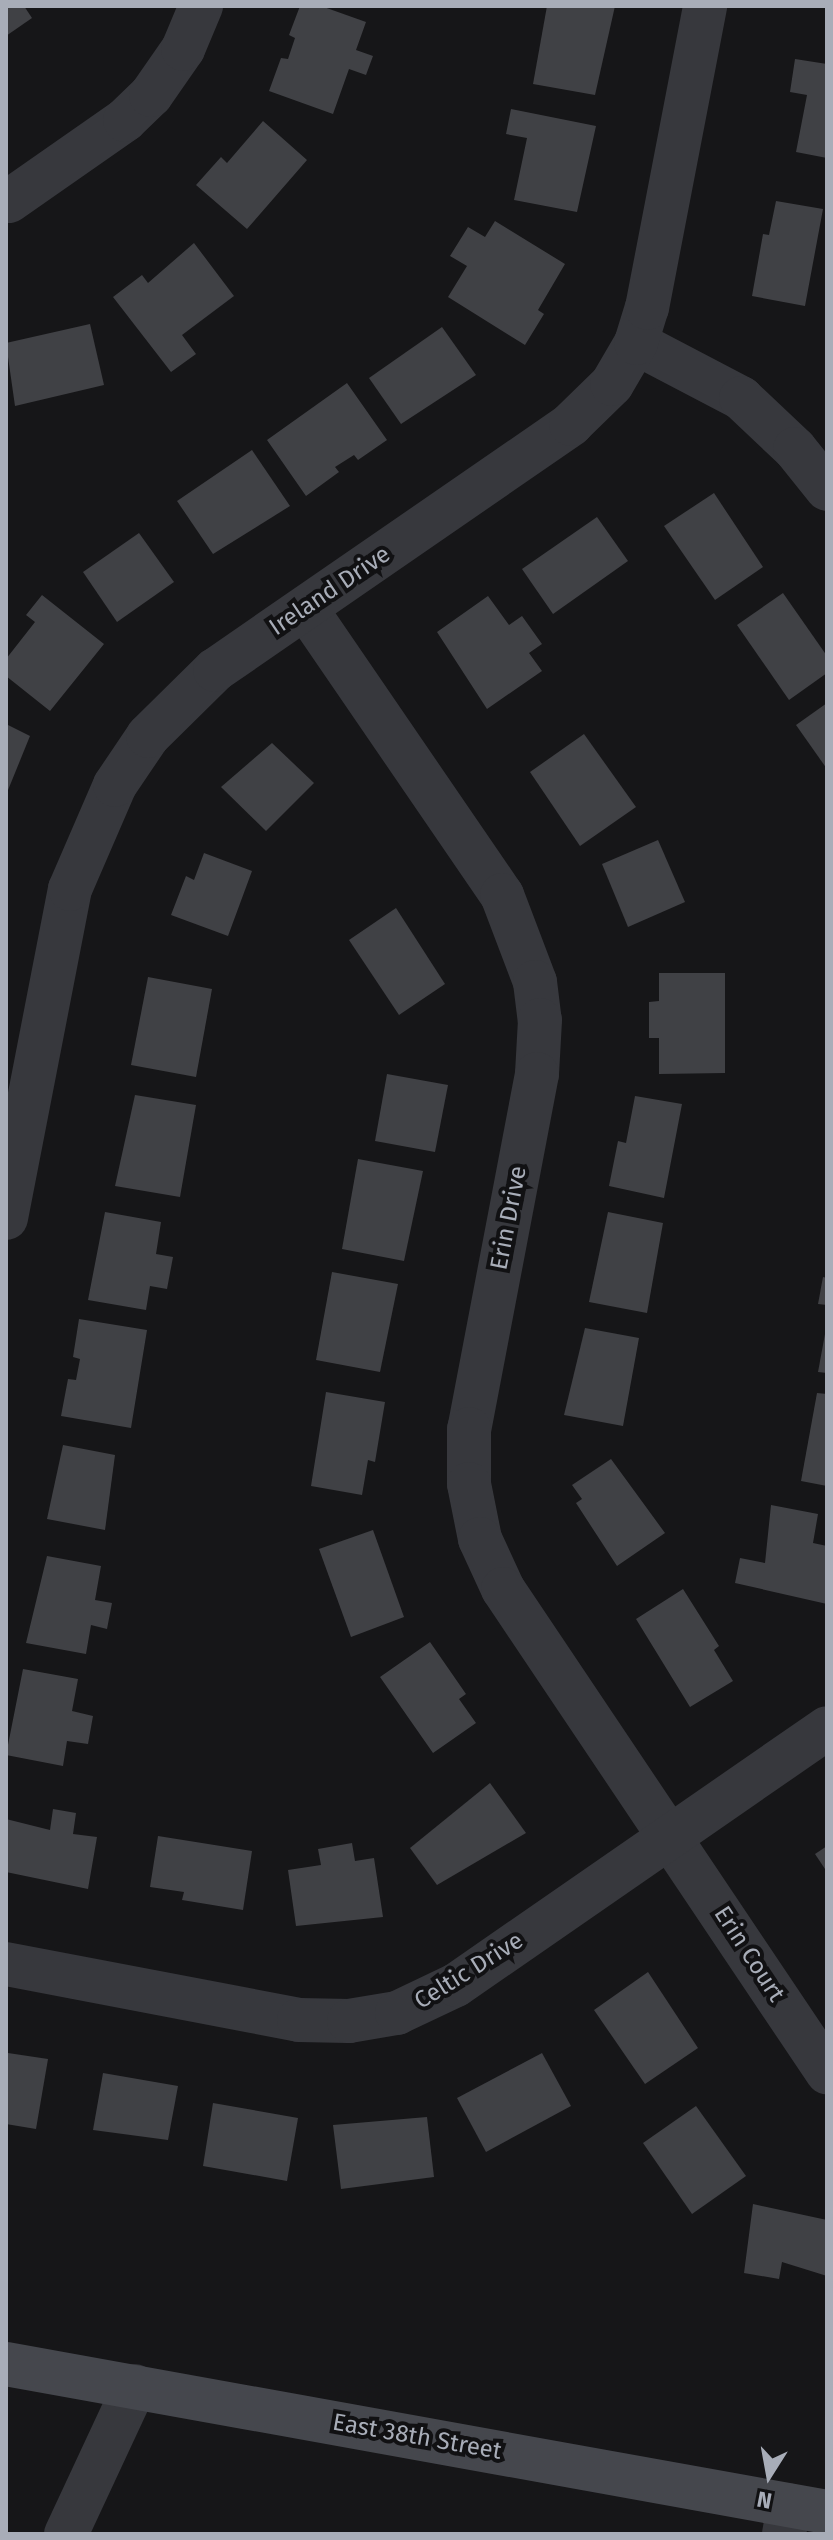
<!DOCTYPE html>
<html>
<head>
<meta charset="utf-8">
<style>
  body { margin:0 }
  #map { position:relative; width:833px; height:2540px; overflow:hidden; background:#161618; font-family:"Fira Sans",sans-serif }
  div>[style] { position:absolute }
  .building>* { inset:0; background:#404145 }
  .street>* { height:44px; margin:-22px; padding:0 22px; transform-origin:22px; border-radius:22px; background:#37383d }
  .secondary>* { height:44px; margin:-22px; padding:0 22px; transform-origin:22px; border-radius:22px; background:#45474d }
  span { translate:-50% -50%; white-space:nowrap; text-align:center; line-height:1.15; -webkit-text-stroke:8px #111113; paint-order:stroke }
  .street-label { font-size:24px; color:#a8adb8 }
  .frame { position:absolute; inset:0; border:8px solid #a8adb8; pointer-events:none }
  .north { position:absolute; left:729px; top:2436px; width:80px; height:80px; -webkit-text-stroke:6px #111113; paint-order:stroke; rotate:191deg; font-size:22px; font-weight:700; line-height:32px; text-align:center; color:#a8adb8 }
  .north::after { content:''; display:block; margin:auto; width:28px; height:36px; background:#a8adb8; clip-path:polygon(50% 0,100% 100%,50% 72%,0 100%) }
</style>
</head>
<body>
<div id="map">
  <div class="building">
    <div style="clip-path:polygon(6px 6px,24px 6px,32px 18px,6px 36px)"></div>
    <div style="clip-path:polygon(300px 6px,321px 6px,366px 22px,356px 50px,373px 56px,366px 75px,349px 69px,333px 114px,269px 91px,281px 58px,288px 59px,295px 38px,289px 35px)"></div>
    <div style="clip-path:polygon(547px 6px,615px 6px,595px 95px,533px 84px)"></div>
    <div style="clip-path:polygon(795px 59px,827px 64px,827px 158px,796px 152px,807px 95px,790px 92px)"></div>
    <div style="clip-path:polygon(511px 109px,596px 126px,577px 212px,514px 200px,527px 138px,506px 134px)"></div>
    <div style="clip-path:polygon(263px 121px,307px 160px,247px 229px,196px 185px,221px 157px,227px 163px)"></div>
    <div style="clip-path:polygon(776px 201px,823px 209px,805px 306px,752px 296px,763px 234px,769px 235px)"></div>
    <div style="clip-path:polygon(495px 221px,565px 264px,538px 310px,544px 314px,525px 345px,448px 297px,467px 266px,450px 256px,468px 227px,485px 237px)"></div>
    <div style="clip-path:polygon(194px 243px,234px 296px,182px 335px,196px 354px,171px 372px,113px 297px,142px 275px,148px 283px)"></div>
    <div style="clip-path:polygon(90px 324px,104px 385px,15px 406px,6px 343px)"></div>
    <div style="clip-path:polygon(442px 327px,476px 375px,401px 424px,369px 378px)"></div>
    <div style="clip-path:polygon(347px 383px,387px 440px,358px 460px,354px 455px,335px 467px,339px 472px,306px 496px,267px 440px)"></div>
    <div style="clip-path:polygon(252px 450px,290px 506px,213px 554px,177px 501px)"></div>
    <div style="clip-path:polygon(714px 493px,763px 567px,715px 600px,664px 526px)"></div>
    <div style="clip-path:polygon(597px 517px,628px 561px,553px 614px,522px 569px)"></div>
    <div style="clip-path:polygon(139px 533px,174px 582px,117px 622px,83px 572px)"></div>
    <div style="clip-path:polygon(783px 593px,827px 656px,827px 673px,789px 700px,737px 625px)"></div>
    <div style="clip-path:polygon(42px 595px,104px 644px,50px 711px,6px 676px,6px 659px,35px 622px,26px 615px)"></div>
    <div style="clip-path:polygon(488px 596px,509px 625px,522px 616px,542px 644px,529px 653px,542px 671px,487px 709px,437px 632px)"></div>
    <div style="clip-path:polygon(827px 703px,827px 769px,796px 725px)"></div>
    <div style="clip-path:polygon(6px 724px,30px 736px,6px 795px)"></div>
    <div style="clip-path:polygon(584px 734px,636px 807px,580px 846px,530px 772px)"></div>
    <div style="clip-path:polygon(272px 743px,314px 783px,266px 831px,221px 787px)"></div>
    <div style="clip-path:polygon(658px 840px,685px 902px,628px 927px,602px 864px)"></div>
    <div style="clip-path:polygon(204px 853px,252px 871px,228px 936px,171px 915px,186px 876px,194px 880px)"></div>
    <div style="clip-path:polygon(396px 908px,445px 984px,399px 1015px,349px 940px)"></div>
    <div style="clip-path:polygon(659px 973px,725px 973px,725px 1073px,659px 1074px,659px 1038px,649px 1038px,649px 1002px,659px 1001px)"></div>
    <div style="clip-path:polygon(148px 977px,212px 989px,196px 1077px,131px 1065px)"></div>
    <div style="clip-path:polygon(387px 1074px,448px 1085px,435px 1152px,375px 1141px)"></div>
    <div style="clip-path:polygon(135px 1095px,196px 1105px,180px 1197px,115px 1186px)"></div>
    <div style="clip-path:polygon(635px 1096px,682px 1104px,664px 1198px,609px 1186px,618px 1141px,626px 1143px)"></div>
    <div style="clip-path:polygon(358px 1159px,423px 1171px,404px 1261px,342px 1249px)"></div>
    <div style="clip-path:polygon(105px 1212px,161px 1222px,156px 1254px,173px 1257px,167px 1289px,150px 1286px,146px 1310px,88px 1300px)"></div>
    <div style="clip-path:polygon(608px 1212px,663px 1223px,647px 1313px,589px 1302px)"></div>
    <div style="clip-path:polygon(332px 1272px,398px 1284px,380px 1372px,316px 1360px)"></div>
    <div style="clip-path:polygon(823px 1277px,827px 1278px,827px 1305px,818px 1304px)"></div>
    <div style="clip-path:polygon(79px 1319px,147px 1330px,131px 1428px,61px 1416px,68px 1379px,76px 1380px,80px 1359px,73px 1357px)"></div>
    <div style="clip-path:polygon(585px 1328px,639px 1338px,623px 1426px,564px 1415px)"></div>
    <div style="clip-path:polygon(825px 1334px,827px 1334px,827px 1373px,818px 1372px)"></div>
    <div style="clip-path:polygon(326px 1392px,385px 1402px,375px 1462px,368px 1460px,362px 1495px,311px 1486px)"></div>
    <div style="clip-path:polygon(817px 1393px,827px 1394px,827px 1486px,801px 1481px)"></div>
    <div style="clip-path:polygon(63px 1445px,115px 1455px,105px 1530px,47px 1519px)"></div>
    <div style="clip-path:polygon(611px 1459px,665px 1533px,617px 1566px,576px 1503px,582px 1499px,572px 1485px)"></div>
    <div style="clip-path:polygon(771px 1505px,818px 1514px,813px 1543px,827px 1546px,827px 1604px,735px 1583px,740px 1558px,765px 1563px)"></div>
    <div style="clip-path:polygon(373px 1530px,404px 1617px,351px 1637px,319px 1549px)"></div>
    <div style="clip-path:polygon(47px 1556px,101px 1566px,95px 1600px,112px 1603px,107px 1629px,91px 1625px,86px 1654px,26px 1643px)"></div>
    <div style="clip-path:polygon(683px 1589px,719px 1646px,714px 1650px,733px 1681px,690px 1707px,636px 1619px)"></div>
    <div style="clip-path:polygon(430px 1642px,466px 1694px,459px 1699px,476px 1723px,433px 1753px,380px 1677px)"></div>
    <div style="clip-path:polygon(23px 1669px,78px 1679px,72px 1711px,93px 1716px,88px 1744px,67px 1741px,63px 1766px,6px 1755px)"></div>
    <div style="clip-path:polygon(490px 1783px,526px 1833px,437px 1885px,410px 1848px)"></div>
    <div style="clip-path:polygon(53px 1809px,76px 1813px,73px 1834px,97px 1837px,88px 1889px,6px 1872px,6px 1819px,50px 1830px)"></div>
    <div style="clip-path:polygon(158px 1836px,252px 1851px,243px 1910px,182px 1900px,184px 1892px,150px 1887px)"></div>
    <div style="clip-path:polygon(352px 1843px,355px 1861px,374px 1858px,383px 1917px,296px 1926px,288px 1870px,321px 1865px,318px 1849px)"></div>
    <div style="clip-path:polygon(827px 1846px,827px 1872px,815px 1854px)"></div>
    <div style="clip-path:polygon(648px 1972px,698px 2048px,645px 2084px,594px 2010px)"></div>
    <div style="clip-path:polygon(8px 2053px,48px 2059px,36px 2129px,6px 2124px)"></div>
    <div style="clip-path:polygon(542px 2053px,571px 2106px,486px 2152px,457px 2098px)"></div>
    <div style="clip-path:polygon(103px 2073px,178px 2086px,168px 2140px,93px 2130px)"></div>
    <div style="clip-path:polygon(213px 2103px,298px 2118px,287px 2181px,203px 2166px)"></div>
    <div style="clip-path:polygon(696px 2106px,746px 2176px,692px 2214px,643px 2143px)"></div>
    <div style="clip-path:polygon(427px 2117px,434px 2177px,341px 2189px,333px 2125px)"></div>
    <div style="clip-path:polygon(753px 2204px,827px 2220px,827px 2276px,782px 2262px,779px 2279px,744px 2273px)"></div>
  </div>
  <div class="street">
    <div style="left:9px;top:201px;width:141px;rotate:-34.9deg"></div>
    <div style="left:125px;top:120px;width:36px;rotate:-44deg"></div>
    <div style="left:151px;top:95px;width:56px;rotate:-55.2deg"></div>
    <div style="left:183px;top:49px;width:47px;rotate:-67.3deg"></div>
    <div style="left:636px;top:343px;width:119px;rotate:27.6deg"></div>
    <div style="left:741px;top:398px;width:74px;rotate:43.4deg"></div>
    <div style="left:795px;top:449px;width:51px;rotate:51.3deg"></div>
    <div style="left:306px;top:609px;width:347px;rotate:55.6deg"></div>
    <div style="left:502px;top:895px;width:93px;rotate:69.2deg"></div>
    <div style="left:535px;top:982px;width:38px;rotate:83deg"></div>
    <div style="left:540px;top:1020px;width:54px;rotate:93.2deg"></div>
    <div style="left:537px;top:1074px;width:361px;rotate:100.8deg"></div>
    <div style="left:469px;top:1429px;width:55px;rotate:90deg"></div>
    <div style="left:469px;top:1484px;width:56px;rotate:78.7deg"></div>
    <div style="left:480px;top:1539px;width:55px;rotate:65.3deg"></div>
    <div style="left:503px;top:1589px;width:582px;rotate:56.15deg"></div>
    <div style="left:6px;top:1218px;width:335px;rotate:-79deg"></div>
    <div style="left:70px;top:889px;width:113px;rotate:-66.6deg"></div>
    <div style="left:115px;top:785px;width:59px;rotate:-56deg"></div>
    <div style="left:148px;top:736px;width:94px;rotate:-44.6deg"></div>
    <div style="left:215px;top:670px;width:433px;rotate:-34.6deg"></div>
    <div style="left:571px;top:424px;width:57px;rotate:-44.3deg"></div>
    <div style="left:612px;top:384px;width:48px;rotate:-59.7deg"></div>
    <div style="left:636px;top:343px;width:37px;rotate:-73deg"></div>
    <div style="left:647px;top:308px;width:308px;rotate:-79.1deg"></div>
    <div style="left:6px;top:1964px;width:298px;rotate:10.8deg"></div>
    <div style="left:299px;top:2020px;width:50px;rotate:1.1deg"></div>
    <div style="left:349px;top:2021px;width:49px;rotate:-9.5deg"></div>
    <div style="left:397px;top:2013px;width:65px;rotate:-25.4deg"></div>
    <div style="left:456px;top:1985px;width:451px;rotate:-34.7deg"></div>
    <div style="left:66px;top:2534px;width:163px;rotate:-65deg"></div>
    <div style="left:784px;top:2534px;width:29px;rotate:-80deg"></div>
  </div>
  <div class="secondary">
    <div style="left:6px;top:2364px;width:834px;rotate:10.22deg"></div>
  </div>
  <div class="street-label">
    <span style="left:330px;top:591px;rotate:-34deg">Ireland Drive</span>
    <span style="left:509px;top:1218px;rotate:-79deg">Erin Drive</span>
    <span style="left:749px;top:1954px;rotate:57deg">Erin Court</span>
    <span style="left:469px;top:1971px;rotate:-32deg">Celtic Drive</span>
    <span style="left:417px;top:2437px;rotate:10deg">East 38th Street</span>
  </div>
  <div class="frame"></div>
  <div class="north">N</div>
</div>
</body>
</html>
